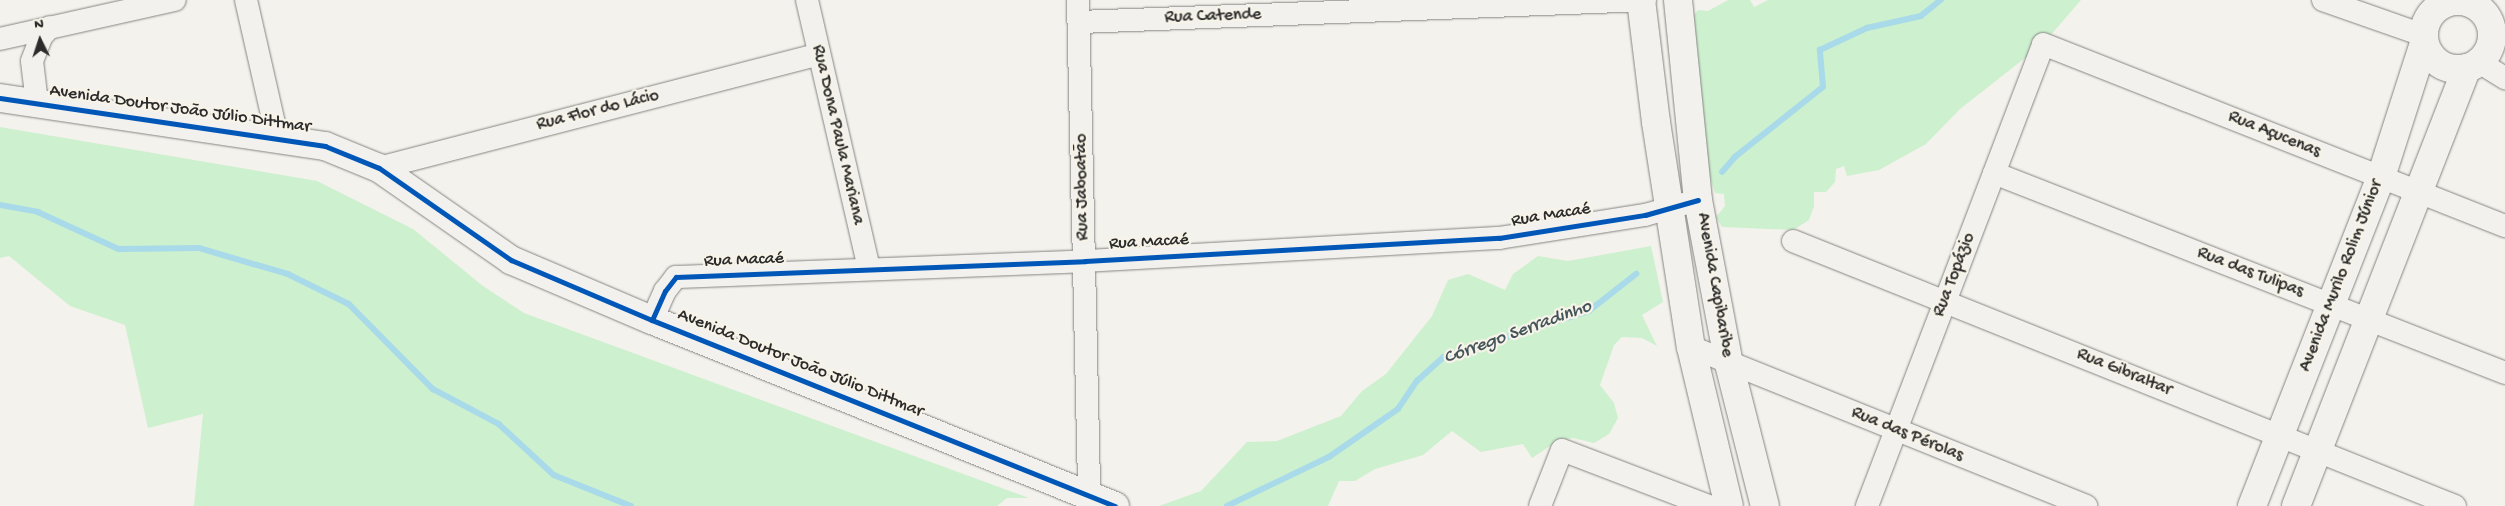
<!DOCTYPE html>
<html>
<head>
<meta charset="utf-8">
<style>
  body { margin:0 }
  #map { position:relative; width:2505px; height:506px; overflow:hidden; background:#f4f2ec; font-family:"Gochi Hand",sans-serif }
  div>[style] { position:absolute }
  .green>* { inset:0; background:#cdf0cf }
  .stream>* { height:5.5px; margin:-2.75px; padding:0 2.75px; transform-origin:2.75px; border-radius:2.75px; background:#a8dae9 }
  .roads { filter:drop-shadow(0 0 1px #858582) drop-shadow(0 0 1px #858582) }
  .street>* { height:22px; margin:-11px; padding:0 11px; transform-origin:11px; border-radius:11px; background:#f2f1ed }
  .secondary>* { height:28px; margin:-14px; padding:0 14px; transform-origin:14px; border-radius:14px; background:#f2f1ed }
  .secondary>.ring { margin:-14px; padding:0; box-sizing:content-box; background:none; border:28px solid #f2f1ed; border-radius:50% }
  .cycleway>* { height:5px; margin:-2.5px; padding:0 2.5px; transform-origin:2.5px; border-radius:2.5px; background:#0057b8 }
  span { translate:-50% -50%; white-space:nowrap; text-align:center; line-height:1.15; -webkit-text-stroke:4.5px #f7f3e8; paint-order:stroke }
  .street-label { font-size:18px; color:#2b2b2b }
  .water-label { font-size:19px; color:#42545a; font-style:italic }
  .north { position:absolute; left:15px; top:15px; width:50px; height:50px; -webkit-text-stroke:4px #f7f3e8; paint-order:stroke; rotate:356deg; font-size:14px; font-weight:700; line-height:20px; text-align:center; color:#2b2b2b }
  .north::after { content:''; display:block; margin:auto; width:18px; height:22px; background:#2b2b2b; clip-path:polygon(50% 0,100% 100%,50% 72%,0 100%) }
</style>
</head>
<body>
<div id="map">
  <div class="green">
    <div style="clip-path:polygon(1728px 0,1750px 0,1754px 7px,1768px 0,2081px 0,2043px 44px,1960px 109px,1926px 144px,1879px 170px,1847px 176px,1844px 166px,1836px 169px,1835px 182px,1826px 192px,1814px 192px,1814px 206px,1809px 220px,1793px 230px,1722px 227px,1716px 217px,1725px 206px,1724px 194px,1715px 193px,1710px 177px,1691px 32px,1692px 18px,1698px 10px,1708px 11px)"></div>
    <div style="clip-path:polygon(0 127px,317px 181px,413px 229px,483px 286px,524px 313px,1029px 498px,1007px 498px,997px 506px,194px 506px,203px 414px,148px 428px,125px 325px,70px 306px,9px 256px,0 258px)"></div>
    <div style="clip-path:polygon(1651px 246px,1663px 302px,1642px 315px,1657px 346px,1642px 338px,1622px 337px,1614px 345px,1600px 385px,1614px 403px,1618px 418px,1609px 434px,1594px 443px,1573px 438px,1556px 442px,1532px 458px,1523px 444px,1481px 452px,1452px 431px,1423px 455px,1375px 469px,1355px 481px,1339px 481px,1328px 506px,1159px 506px,1201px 491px,1247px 442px,1277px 441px,1341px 416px,1362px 391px,1386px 374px,1432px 316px,1448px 280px,1468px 274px,1505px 290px,1513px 274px,1538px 256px,1568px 261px)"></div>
  </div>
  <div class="stream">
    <div style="left:1722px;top:172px;width:20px;rotate:-49deg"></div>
    <div style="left:1735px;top:157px;width:112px;rotate:-38.5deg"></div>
    <div style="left:1823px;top:87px;width:37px;rotate:-95deg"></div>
    <div style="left:1820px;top:50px;width:52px;rotate:-25.1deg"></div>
    <div style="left:1867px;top:28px;width:55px;rotate:-12.5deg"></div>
    <div style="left:1921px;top:16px;width:26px;rotate:-39deg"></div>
    <div style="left:0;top:205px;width:39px;rotate:10deg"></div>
    <div style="left:38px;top:212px;width:89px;rotate:24.6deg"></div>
    <div style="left:119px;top:249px;width:80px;rotate:-0.7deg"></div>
    <div style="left:199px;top:248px;width:93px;rotate:16.3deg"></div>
    <div style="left:288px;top:274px;width:68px;rotate:26.2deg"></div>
    <div style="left:349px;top:304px;width:120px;rotate:45.3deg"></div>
    <div style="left:433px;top:389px;width:75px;rotate:27.9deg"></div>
    <div style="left:499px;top:424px;width:75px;rotate:42.8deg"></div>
    <div style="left:554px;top:475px;width:83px;rotate:21.9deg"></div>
    <div style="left:1227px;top:506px;width:113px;rotate:-25.7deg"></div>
    <div style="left:1329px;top:457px;width:84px;rotate:-34.8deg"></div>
    <div style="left:1398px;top:409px;width:34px;rotate:-56deg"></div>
    <div style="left:1417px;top:381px;width:36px;rotate:-42deg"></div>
    <div style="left:1444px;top:357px;width:152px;rotate:-17.6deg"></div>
    <div style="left:1589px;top:311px;width:60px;rotate:-38.2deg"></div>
  </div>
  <div class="roads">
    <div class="street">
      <div style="left:246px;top:0;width:140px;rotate:77.2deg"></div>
      <div style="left:807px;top:0;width:276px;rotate:77deg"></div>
      <div style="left:1078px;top:0;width:494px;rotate:88.7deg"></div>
      <div style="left:2323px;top:0;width:106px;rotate:19.3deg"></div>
      <div style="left:2437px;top:7px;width:8px;rotate:-60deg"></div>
      <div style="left:1080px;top:22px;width:565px;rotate:-2.23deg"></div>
      <div style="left:0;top:39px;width:179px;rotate:-12.6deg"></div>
      <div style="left:2479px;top:62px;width:31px;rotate:32deg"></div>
      <div style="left:37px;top:103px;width:42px;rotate:-96.8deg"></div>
      <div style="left:32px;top:61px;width:26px;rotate:-69deg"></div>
      <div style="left:41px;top:37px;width:13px;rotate:-48deg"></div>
      <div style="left:379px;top:168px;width:452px;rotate:-14.5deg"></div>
      <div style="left:1994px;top:173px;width:549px;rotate:21.37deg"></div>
      <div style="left:1793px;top:241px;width:713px;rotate:21.82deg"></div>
      <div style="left:652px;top:320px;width:32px;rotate:-66deg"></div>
      <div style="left:665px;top:291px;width:18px;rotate:-52deg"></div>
      <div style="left:676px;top:277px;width:409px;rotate:-2.2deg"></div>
      <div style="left:1085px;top:261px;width:415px;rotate:-3.2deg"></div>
      <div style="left:1499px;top:238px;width:148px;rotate:-9deg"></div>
      <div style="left:1645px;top:215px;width:55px;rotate:-15.8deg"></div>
      <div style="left:1691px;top:347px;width:426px;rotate:21.9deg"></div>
      <div style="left:1540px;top:506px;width:60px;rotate:-68.6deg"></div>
      <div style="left:1562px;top:450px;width:157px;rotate:20.9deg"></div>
      <div style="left:1867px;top:506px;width:494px;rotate:-69.1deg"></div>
      <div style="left:2043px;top:44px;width:497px;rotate:21.5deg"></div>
    </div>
    <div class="secondary">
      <div style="left:1641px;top:0;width:123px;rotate:83deg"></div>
      <div style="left:1656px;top:122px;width:228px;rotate:81.2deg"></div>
      <div style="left:1691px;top:347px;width:163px;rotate:76.6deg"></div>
      <div style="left:1678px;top:0;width:201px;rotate:84.3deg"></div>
      <div style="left:1698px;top:200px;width:167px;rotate:79.3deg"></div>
      <div style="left:1729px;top:364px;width:146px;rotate:75.8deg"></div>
      <div class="ring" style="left:2424px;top:1px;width:40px;height:40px"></div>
      <div style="left:0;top:98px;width:329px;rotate:8.4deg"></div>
      <div style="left:325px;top:146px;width:58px;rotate:22.2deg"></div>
      <div style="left:379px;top:168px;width:161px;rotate:34.9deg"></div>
      <div style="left:511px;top:260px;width:153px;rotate:23.1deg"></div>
      <div style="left:652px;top:320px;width:499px;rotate:21.9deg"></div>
      <div style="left:2252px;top:506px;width:353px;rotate:-68.6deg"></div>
      <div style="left:2381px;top:177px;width:141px;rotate:-72.2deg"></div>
      <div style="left:2296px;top:506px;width:470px;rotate:-68.7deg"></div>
    </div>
  </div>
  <div class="cycleway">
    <div style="left:0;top:98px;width:329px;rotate:8.4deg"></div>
    <div style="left:325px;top:146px;width:58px;rotate:22.2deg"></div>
    <div style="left:379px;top:168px;width:161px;rotate:34.9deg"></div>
    <div style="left:511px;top:260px;width:153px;rotate:23.1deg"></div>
    <div style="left:652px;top:320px;width:499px;rotate:21.9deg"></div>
    <div style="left:652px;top:320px;width:32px;rotate:-66deg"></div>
    <div style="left:665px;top:291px;width:18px;rotate:-52deg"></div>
    <div style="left:676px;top:277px;width:409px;rotate:-2.2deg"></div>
    <div style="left:1085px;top:261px;width:415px;rotate:-3.2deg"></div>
    <div style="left:1499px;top:238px;width:148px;rotate:-9deg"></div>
    <div style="left:1645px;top:215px;width:55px;rotate:-15.8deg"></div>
  </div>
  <div class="street-label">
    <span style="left:1213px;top:17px;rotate:-2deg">Rua Catende</span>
    <span style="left:180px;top:110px;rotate:8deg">Avenida Doutor João Júlio Dittmar</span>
    <span style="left:598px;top:111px;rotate:-14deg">Rua Flor do Lácio</span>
    <span style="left:837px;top:135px;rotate:77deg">Rua Dona Paula Mariana</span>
    <span style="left:2274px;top:135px;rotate:22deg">Rua Açucenas</span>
    <span style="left:1083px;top:187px;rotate:-91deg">Rua Jaboatão</span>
    <span style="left:1551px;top:216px;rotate:-9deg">Rua Macaé</span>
    <span style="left:1149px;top:243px;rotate:-3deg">Rua Macaé</span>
    <span style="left:744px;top:261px;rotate:-2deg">Rua Macaé</span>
    <span style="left:2250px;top:273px;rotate:21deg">Rua das Tulipas</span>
    <span style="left:1955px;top:275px;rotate:-69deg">Rua Topázio</span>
    <span style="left:2342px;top:276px;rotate:-69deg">Avenida Murilo Rolim Júnior</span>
    <span style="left:1714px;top:285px;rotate:80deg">Avenida Capibaribe</span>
    <span style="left:800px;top:364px;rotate:22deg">Avenida Doutor João Júlio Dittmar</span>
    <span style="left:2124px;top:373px;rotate:22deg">Rua Gibraltar</span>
    <span style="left:1907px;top:435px;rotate:22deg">Rua das Pérolas</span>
  </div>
  <div class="water-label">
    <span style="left:1518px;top:333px;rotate:-20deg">Córrego Serradinho</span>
  </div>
  <div class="north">N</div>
</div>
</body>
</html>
